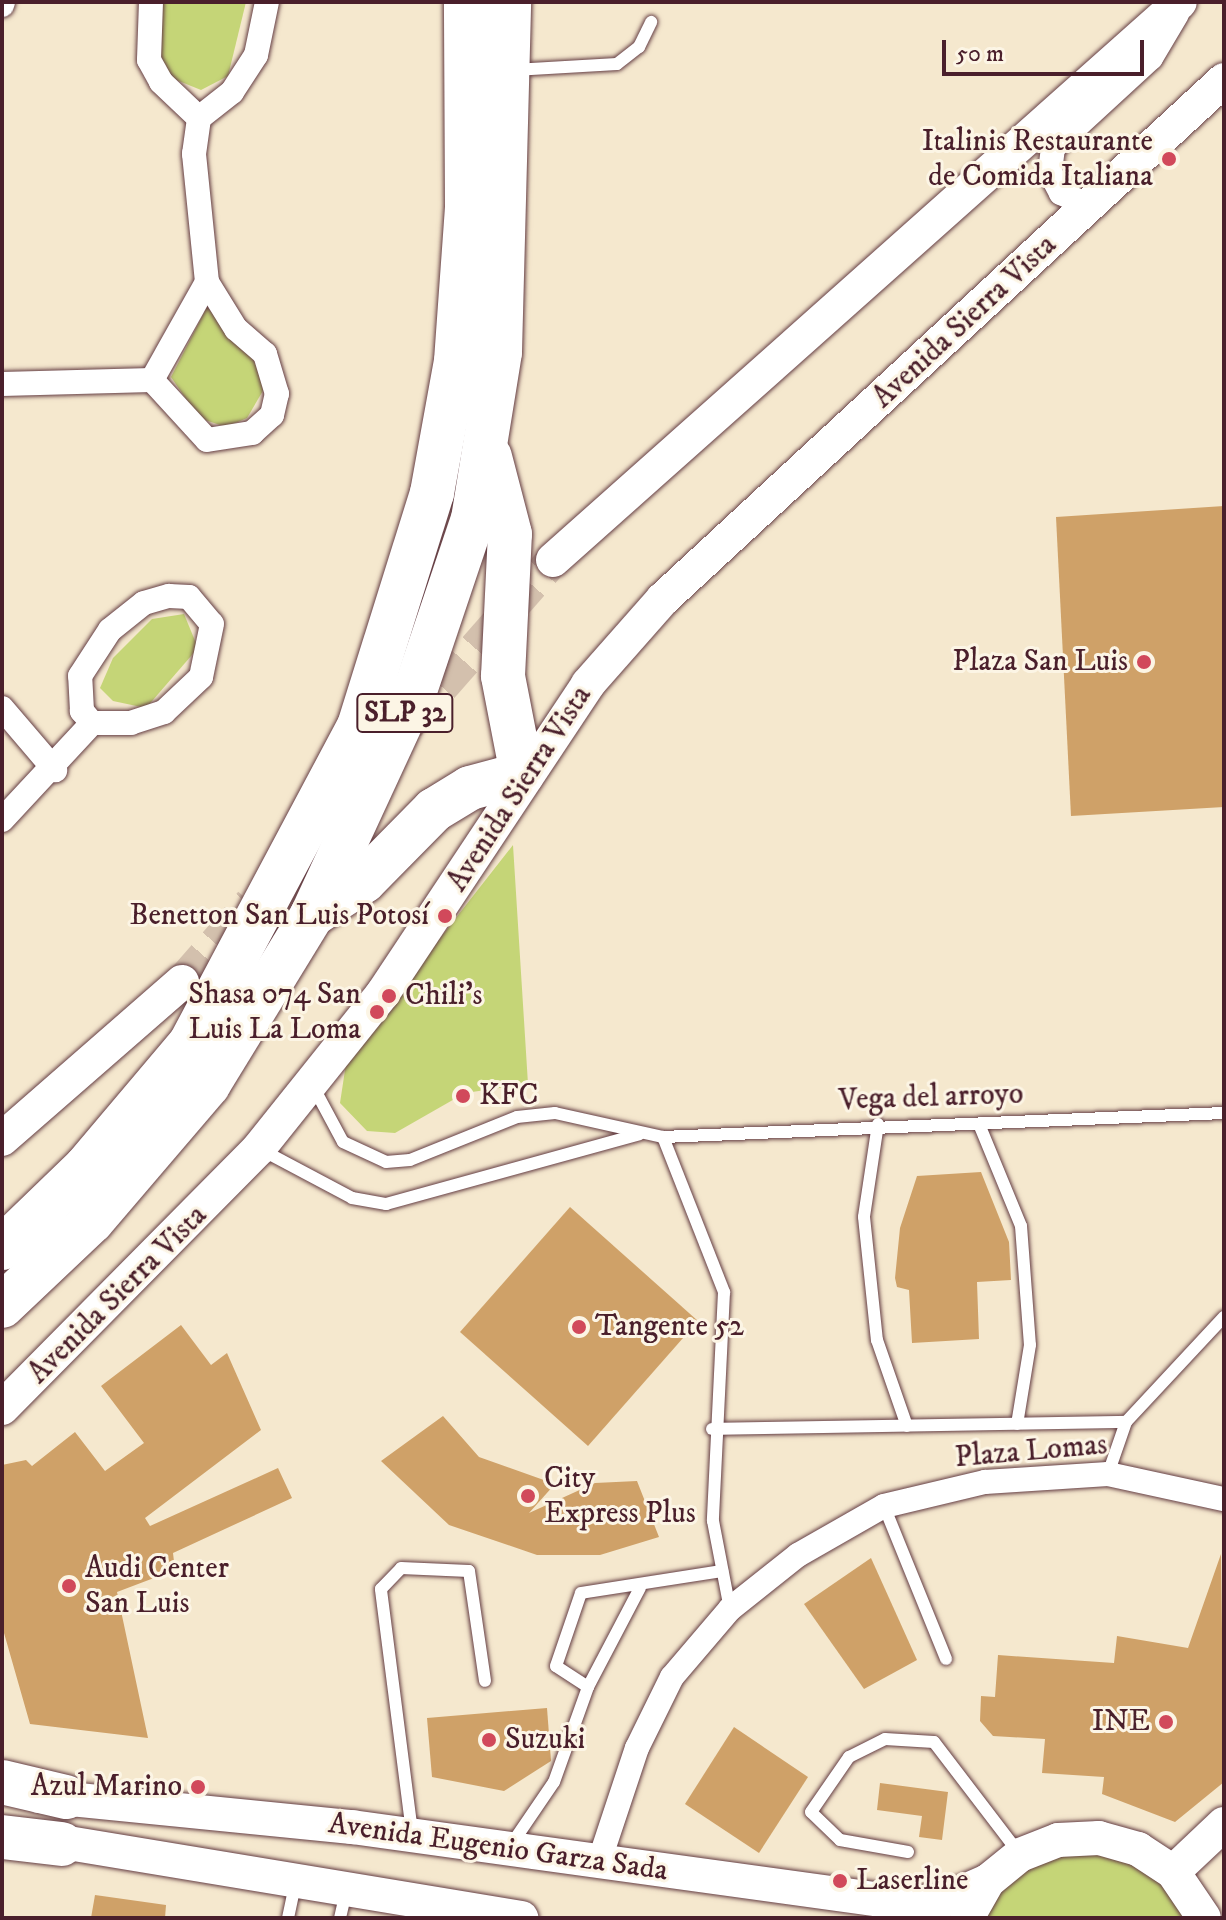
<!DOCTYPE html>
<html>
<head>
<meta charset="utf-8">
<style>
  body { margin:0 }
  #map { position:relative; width:1226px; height:1920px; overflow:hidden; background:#f5e8ce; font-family:"IM FELL DW Pica",serif }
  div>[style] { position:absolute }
  .green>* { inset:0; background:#c5d577 }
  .building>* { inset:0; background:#cfa168 }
  .secondary-tunnel>* { height:34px; margin-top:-17px; transform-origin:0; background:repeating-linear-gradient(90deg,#d3c0ad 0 34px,transparent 0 51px) }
  .roads { filter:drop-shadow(0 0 2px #643d43) drop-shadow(0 0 2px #643d43) }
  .lane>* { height:12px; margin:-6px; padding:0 6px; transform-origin:6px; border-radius:6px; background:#fff }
  .street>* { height:24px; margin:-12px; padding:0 12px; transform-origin:12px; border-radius:12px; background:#fff }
  .secondary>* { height:34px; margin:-17px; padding:0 17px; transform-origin:17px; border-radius:17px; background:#fff }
  .highway>* { height:44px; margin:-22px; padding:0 22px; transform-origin:22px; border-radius:22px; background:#fff }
  .dots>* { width:22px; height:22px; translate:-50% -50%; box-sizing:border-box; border:4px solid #fcf5e5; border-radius:50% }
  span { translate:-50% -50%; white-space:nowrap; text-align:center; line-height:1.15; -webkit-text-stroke:6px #fcf5e5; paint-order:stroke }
  .shield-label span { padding:2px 6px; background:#fcf5e5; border:2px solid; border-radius:6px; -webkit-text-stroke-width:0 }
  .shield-label { font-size:28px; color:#4a1f2b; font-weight:700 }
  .poi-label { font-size:30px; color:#4a1f2b }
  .right { translate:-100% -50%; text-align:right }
  .left { translate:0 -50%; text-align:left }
  .street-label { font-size:30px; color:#4a1f2b }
  .frame { position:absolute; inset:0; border:4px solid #4a1f2b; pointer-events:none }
  .scale { position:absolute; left:942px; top:40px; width:202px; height:36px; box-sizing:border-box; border:4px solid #4a1f2b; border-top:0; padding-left:10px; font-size:24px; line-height:28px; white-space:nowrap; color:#4a1f2b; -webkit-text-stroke:6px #fcf5e5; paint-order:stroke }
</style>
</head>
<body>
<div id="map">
  <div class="green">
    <div style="clip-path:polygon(163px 2px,246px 2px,228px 76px,201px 90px,169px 77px,155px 39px)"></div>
    <div style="clip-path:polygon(207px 307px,254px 361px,264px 389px,247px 418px,226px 427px,199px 418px,171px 377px)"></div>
    <div style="clip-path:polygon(184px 614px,198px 648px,146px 708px,113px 701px,100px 688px,113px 658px,152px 619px)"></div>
    <div style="clip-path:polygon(513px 845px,528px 1084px,465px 1093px,395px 1133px,367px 1131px,340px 1103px,347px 1057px)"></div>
    <div style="clip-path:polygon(1063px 1844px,1165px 1874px,1194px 1918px,974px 1918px,995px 1883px)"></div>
  </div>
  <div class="building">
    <div style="clip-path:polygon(1224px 506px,1224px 807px,1071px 816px,1056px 517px)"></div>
    <div style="clip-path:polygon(981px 1172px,1009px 1242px,1011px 1280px,977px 1282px,979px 1339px,912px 1343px,909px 1290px,897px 1287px,895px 1278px,900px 1228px,917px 1176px)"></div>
    <div style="clip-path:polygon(570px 1207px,698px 1321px,588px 1446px,460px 1332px)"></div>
    <div style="clip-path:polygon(181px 1325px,211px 1365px,227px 1353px,261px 1430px,145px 1518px,150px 1526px,278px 1468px,292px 1498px,173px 1553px,175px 1570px,117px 1592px,148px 1738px,30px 1724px,2px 1626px,2px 1465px,26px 1460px,32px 1466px,75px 1432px,105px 1471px,144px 1443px,101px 1386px)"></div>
    <div style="clip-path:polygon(443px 1416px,479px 1457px,555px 1484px,529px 1513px,595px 1483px,637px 1481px,659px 1537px,600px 1555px,537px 1555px,449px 1525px,381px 1461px)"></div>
    <div style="clip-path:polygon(1221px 1554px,1224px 1782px,1175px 1822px,1102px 1794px,1104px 1777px,1042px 1773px,1045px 1739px,993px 1736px,980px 1721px,981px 1696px,995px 1697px,998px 1655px,1114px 1663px,1117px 1636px,1188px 1648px)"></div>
    <div style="clip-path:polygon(871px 1558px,917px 1660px,864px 1689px,804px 1604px)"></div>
    <div style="clip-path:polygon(547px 1708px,551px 1761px,504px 1791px,432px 1777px,427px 1718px)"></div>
    <div style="clip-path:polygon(734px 1727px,808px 1777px,759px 1853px,685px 1804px)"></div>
    <div style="clip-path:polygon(880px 1783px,948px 1792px,942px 1840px,919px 1837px,922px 1816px,877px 1810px)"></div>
    <div style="clip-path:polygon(95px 1895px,166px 1905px,165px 1918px,91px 1918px)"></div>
  </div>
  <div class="secondary-tunnel">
    <div style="left:408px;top:725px;width:220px;rotate:-48.7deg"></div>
    <div style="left:182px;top:982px;width:105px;rotate:-48.9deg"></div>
  </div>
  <div class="roads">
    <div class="lane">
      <div style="left:514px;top:70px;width:103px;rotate:-3.3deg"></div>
      <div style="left:617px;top:64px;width:28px;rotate:-38deg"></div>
      <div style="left:639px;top:47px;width:28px;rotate:-64deg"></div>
      <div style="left:314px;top:1088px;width:61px;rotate:61.8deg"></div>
      <div style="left:343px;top:1142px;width:47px;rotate:24.9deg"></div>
      <div style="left:386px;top:1162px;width:24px;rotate:-5deg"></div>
      <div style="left:410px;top:1160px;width:115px;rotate:-21.9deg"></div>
      <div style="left:517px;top:1117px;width:38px;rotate:-6deg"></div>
      <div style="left:555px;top:1113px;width:111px;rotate:12.5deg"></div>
      <div style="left:663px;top:1137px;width:562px;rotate:-2.45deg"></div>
      <div style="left:878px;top:1124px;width:94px;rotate:98.6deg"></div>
      <div style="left:864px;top:1217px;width:124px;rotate:84deg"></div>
      <div style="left:877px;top:1340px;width:91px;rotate:70.8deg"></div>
      <div style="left:979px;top:1124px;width:110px;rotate:67.6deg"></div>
      <div style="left:1021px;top:1226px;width:119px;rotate:85.7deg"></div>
      <div style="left:1030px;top:1345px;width:80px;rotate:99.3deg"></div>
      <div style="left:663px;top:1137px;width:167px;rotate:68.5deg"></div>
      <div style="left:724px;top:1292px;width:229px;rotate:92.8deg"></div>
      <div style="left:713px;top:1521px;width:90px;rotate:79.1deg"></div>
      <div style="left:260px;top:1149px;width:104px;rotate:28deg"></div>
      <div style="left:352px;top:1198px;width:35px;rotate:10deg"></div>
      <div style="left:386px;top:1204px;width:263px;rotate:-15.4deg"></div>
      <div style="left:712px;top:1429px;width:414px;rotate:-1deg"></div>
      <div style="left:1108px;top:1474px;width:55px;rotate:-70.9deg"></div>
      <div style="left:1126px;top:1422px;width:144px;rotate:-47deg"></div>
      <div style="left:884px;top:1506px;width:165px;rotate:67.9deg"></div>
      <div style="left:588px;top:1687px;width:38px;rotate:-147deg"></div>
      <div style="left:556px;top:1666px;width:77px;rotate:-71.1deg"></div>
      <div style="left:581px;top:1593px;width:143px;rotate:-8.9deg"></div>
      <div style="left:412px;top:1832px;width:245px;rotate:-97.3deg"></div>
      <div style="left:381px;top:1589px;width:29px;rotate:-46deg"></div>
      <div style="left:401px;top:1568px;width:68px;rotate:2.5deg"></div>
      <div style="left:469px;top:1571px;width:111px;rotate:81.7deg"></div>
      <div style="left:511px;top:1845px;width:76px;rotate:-55.7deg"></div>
      <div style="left:554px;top:1782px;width:101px;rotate:-70.3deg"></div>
      <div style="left:588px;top:1687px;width:112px;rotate:-62.3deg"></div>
      <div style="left:908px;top:1852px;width:69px;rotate:-170deg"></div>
      <div style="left:840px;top:1840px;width:40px;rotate:-136deg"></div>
      <div style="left:811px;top:1812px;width:67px;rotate:-55.4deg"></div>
      <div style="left:849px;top:1757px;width:40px;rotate:-26.6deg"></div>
      <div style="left:885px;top:1739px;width:49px;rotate:3.5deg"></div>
      <div style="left:934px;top:1742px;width:138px;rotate:52.6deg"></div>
      <div style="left:288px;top:1918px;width:35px;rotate:-78deg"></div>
      <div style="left:340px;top:1918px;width:26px;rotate:-77deg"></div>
    </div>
    <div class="street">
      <div style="left:151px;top:2px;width:58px;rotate:92deg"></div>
      <div style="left:149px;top:60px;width:25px;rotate:61deg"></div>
      <div style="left:161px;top:82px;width:52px;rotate:43.5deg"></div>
      <div style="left:2px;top:5px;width:3px;rotate:-72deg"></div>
      <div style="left:1090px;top:206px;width:32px;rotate:-156deg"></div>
      <div style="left:1061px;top:193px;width:24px;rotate:-118deg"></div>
      <div style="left:1050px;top:172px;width:24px;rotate:-83deg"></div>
      <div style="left:1053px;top:148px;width:133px;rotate:-42.6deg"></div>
      <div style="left:1151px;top:58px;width:51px;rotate:-59.4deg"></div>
      <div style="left:152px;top:380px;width:112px;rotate:-60.7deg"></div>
      <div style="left:2px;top:384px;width:150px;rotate:-1.5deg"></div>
      <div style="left:152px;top:380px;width:81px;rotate:47.5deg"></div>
      <div style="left:207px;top:440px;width:46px;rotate:-8.8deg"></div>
      <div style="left:252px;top:433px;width:27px;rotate:-42deg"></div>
      <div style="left:272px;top:415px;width:22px;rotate:-77deg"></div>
      <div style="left:277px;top:394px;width:42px;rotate:-106.7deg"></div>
      <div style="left:265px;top:354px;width:38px;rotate:-139deg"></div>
      <div style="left:236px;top:329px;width:55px;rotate:-121.7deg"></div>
      <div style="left:207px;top:282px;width:129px;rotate:-95.8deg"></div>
      <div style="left:194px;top:154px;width:36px;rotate:-82deg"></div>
      <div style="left:199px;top:118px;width:42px;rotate:-38.2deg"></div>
      <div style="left:232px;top:92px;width:44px;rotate:-57deg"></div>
      <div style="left:256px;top:55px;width:54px;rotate:-78.3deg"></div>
      <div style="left:169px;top:596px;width:20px;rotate:3deg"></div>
      <div style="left:189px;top:597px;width:35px;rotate:50deg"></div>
      <div style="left:212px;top:624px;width:54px;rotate:101.7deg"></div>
      <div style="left:201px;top:677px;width:51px;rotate:136.6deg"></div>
      <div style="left:164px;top:712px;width:35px;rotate:162deg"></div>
      <div style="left:131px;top:723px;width:39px;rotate:180deg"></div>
      <div style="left:92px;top:723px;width:16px;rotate:-130deg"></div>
      <div style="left:82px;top:711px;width:35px;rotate:-93deg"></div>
      <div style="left:80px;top:676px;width:55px;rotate:-56.9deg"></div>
      <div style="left:110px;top:630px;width:43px;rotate:-38.5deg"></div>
      <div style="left:144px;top:603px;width:26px;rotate:-16deg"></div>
      <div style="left:2px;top:708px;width:82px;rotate:49.5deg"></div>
      <div style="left:2px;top:820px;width:132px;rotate:-47.1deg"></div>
      <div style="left:599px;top:1862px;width:120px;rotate:-71.6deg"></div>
      <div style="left:637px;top:1748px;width:79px;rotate:-63.8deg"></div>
      <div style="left:672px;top:1677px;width:89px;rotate:-49.5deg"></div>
      <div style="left:730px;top:1609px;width:87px;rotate:-38.5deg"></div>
      <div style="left:798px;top:1555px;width:99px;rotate:-29.7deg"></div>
      <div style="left:884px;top:1506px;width:104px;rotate:-13.4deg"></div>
      <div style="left:985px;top:1482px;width:123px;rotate:-3.7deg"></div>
      <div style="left:1108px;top:1474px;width:119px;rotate:12.2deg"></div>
    </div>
    <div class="secondary">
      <div style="left:553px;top:560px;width:839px;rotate:-41.67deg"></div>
      <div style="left:2px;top:1139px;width:239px;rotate:-41.1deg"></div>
      <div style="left:2px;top:1408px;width:366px;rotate:-45.3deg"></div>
      <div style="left:259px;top:1148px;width:198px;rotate:-51.3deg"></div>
      <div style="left:383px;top:993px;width:371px;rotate:-56.4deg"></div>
      <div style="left:588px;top:684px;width:113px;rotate:-48.6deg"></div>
      <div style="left:663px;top:599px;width:764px;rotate:-42.77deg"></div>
      <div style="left:40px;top:1796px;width:314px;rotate:5.7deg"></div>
      <div style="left:352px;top:1827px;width:548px;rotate:7.86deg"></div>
      <div style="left:895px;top:1902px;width:45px"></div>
      <div style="left:940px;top:1902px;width:52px;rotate:-23.6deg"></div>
      <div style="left:38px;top:1838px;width:490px;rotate:9.4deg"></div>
      <div style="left:1173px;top:1872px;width:70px;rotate:-43.3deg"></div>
      <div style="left:967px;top:1918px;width:43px;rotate:-60.4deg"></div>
      <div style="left:988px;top:1881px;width:41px;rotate:-39.1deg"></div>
      <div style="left:1020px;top:1855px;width:41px;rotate:-21.5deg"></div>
      <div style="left:1058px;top:1840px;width:41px;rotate:-2.8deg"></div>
      <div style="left:1099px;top:1838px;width:41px;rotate:15.8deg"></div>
      <div style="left:1138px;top:1849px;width:42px;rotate:33.3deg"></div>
      <div style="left:1173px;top:1872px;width:55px;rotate:56deg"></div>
    </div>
    <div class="highway">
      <div style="left:312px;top:915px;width:62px;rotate:-33.2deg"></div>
      <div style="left:364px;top:881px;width:100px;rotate:-45.4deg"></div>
      <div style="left:434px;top:810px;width:42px;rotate:-31.4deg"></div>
      <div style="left:470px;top:788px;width:54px;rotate:-15.1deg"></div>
      <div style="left:522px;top:774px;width:100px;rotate:-101deg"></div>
      <div style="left:503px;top:676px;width:142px;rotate:-87.2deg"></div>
      <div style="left:510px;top:534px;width:80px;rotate:-104.6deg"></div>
      <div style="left:2px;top:1248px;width:117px;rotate:-44deg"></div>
      <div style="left:86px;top:1167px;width:161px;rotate:-49.8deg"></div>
      <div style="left:190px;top:1044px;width:360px;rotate:-62deg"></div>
      <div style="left:359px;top:726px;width:244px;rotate:-72.6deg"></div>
      <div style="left:432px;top:493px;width:134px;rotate:-79.7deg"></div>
      <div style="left:456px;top:361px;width:155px;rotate:-85.9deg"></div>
      <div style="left:467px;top:206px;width:204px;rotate:-90.3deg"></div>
      <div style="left:2px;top:1306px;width:124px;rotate:-43.4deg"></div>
      <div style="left:92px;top:1221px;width:179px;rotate:-49.5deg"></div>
      <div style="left:208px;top:1085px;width:199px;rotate:-58.5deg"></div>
      <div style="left:312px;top:915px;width:243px;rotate:-65.2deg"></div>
      <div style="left:414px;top:694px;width:185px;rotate:-71.4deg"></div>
      <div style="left:473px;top:519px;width:169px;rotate:-80.8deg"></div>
      <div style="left:500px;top:352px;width:350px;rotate:-88.5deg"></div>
      <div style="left:2px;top:1782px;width:66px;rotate:13.2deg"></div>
      <div style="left:2px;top:1837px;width:60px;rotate:6.7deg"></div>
    </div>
  </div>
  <div class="dots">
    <div style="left:1169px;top:159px;background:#d1495b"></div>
    <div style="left:1144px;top:662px;background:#d1495b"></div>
    <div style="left:445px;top:916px;background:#d1495b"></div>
    <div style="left:389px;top:996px;background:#d1495b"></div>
    <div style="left:377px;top:1012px;background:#d1495b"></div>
    <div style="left:463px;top:1096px;background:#d1495b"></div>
    <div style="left:579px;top:1327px;background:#d1495b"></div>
    <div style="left:528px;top:1496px;background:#d1495b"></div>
    <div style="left:69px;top:1586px;background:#d1495b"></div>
    <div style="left:1166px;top:1722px;background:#d1495b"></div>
    <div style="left:489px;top:1740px;background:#d1495b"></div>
    <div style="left:198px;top:1787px;background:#d1495b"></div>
    <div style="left:840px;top:1881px;background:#d1495b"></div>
  </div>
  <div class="shield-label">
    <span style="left:405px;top:713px">SLP 32</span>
  </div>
  <div class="poi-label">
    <span class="right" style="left:1153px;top:159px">Italinis Restaurante<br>de Comida Italiana</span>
    <span class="right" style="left:1128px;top:662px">Plaza San Luis</span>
    <span class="right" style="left:429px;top:916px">Benetton San Luis Potosí</span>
    <span class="right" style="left:361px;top:1012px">Shasa 074 San<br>Luis La Loma</span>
    <span class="left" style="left:405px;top:996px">Chili's</span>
    <span class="left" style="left:479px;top:1096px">KFC</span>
    <span class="left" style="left:595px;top:1327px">Tangente 52</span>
    <span class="left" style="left:544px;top:1496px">City<br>Express Plus</span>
    <span class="left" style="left:85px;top:1586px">Audi Center<br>San Luis</span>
    <span class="right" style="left:1150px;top:1722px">INE</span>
    <span class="left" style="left:505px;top:1740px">Suzuki</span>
    <span class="right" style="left:182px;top:1787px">Azul Marino</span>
    <span class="left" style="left:856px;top:1881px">Laserline</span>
  </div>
  <div class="street-label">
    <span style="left:965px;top:322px;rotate:-43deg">Avenida Sierra Vista</span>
    <span style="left:520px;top:789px;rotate:-57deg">Avenida Sierra Vista</span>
    <span style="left:931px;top:1098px;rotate:-2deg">Vega del arroyo</span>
    <span style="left:118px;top:1295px;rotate:-45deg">Avenida Sierra Vista</span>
    <span style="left:1031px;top:1452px;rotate:-5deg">Plaza Lomas</span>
    <span style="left:498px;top:1848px;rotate:8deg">Avenida Eugenio Garza Sada</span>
  </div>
  <div class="frame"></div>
  <div class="scale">50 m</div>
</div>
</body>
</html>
